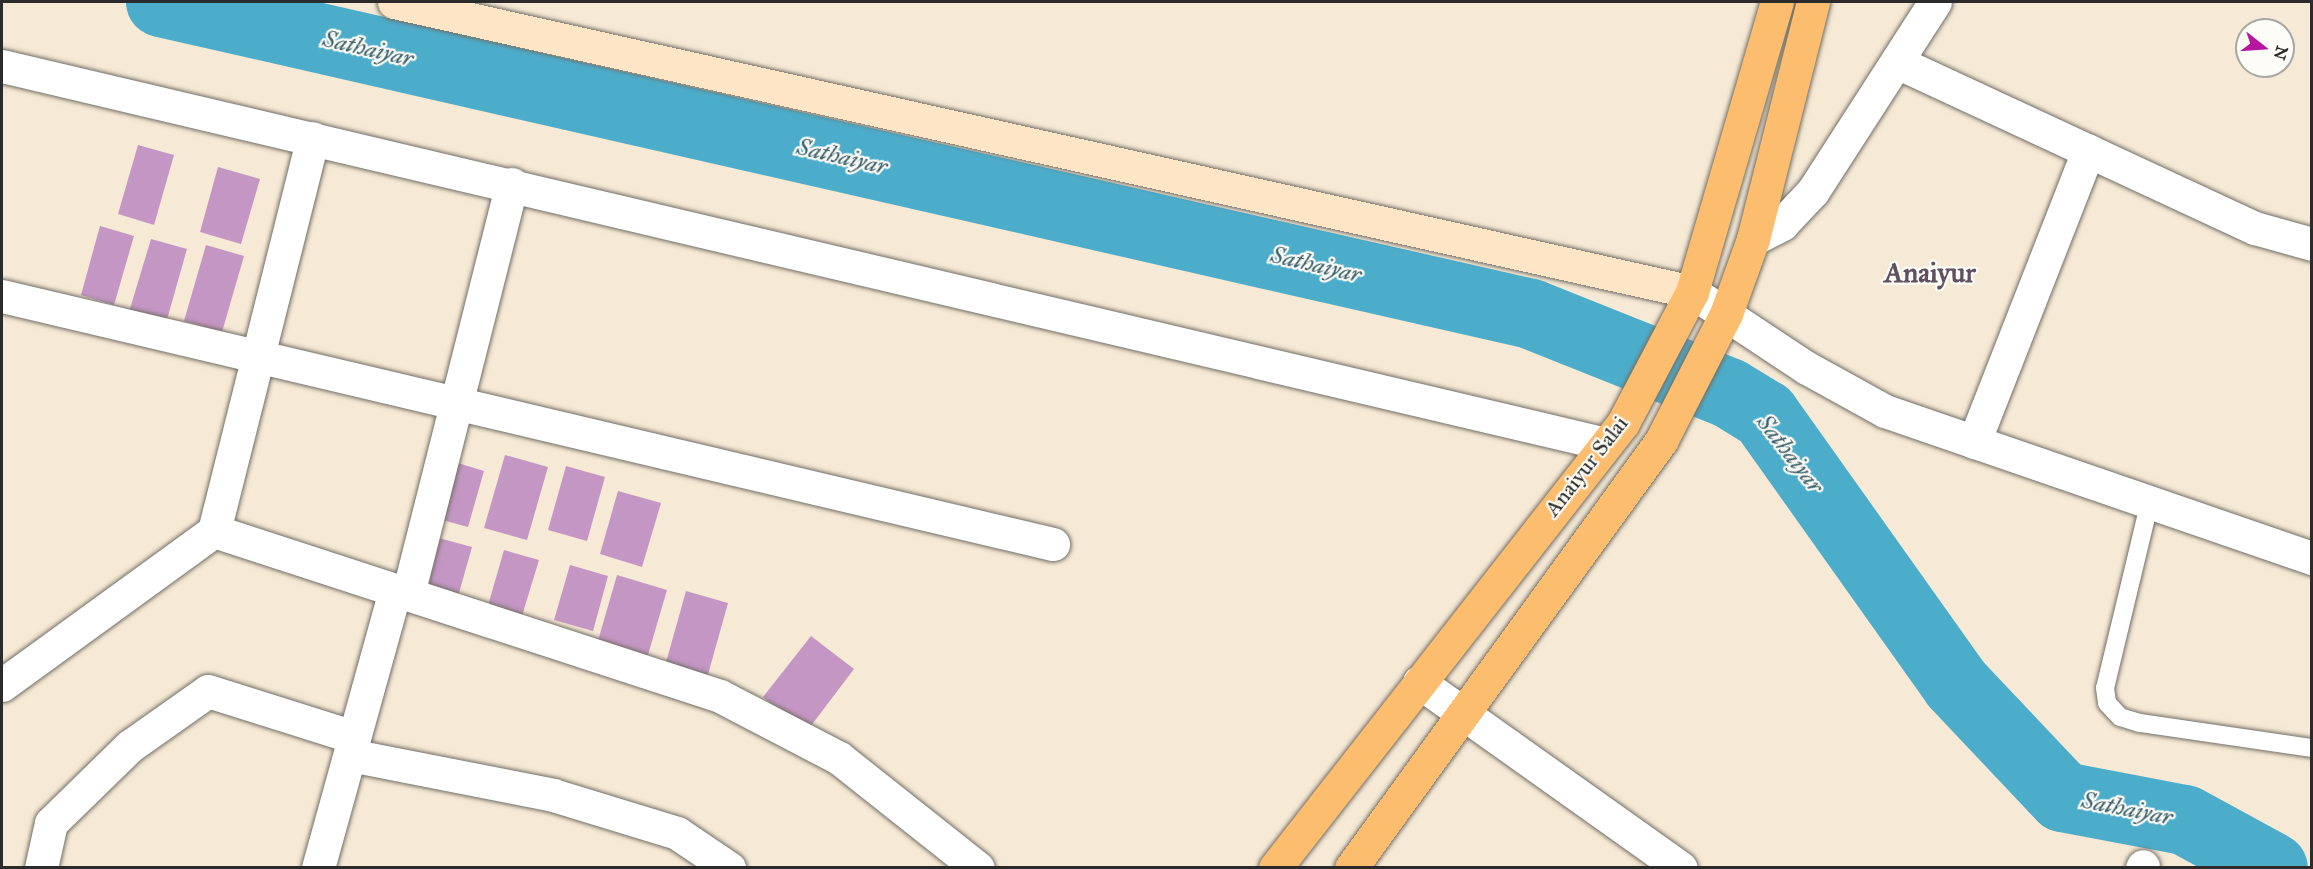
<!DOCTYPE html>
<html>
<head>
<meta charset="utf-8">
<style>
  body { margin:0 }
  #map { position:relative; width:2313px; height:869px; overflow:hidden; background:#f6e9d5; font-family:"IM FELL Great Primer",serif }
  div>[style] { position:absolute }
  .river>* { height:70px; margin:-35px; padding:0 35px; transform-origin:35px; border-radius:35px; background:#4cadcb }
  .building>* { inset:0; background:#c496c4 }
  .roads { filter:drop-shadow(0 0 2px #726e66) drop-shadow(0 0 2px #726e66) }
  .lane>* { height:18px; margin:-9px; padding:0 9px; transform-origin:9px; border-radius:9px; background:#fff }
  .street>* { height:33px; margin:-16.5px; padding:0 16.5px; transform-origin:16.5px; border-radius:16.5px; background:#fff }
  .secondary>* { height:33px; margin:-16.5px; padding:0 16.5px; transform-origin:16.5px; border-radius:16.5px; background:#fee5c5 }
  .primary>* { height:33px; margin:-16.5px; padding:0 16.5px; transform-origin:16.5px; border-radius:16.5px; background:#fcbd6f }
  span { translate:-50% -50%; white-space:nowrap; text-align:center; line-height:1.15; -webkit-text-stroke:4.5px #fdfcf7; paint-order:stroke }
  .street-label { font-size:22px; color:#2b2b2b }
  .water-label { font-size:24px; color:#385f6b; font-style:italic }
  .district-label { font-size:28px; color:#615061; font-weight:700 }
  .frame { position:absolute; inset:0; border:3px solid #2b2b2b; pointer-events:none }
  .north { position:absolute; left:2235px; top:18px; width:60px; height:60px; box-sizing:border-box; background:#fdfcf7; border:2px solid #a9a8a5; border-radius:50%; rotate:107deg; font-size:16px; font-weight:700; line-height:24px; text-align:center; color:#2b2b2b }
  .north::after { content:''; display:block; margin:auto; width:21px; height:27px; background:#b5179e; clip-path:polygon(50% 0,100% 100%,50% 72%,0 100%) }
</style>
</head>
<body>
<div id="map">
  <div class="river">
    <div style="left:161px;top:2px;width:1405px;rotate:12.83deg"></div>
    <div style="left:1531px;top:314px;width:213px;rotate:21.8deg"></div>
    <div style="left:1729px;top:393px;width:42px;rotate:31.4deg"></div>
    <div style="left:1765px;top:415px;width:330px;rotate:54.6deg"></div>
    <div style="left:1956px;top:684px;width:156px;rotate:46.6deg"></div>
    <div style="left:2063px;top:797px;width:124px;rotate:10.7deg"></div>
    <div style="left:2185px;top:820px;width:100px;rotate:28.6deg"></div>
  </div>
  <div class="building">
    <div style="clip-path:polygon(138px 145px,174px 155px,154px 225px,118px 214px)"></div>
    <div style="clip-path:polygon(218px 167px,260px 179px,241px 244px,200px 232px)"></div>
    <div style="clip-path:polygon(100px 226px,134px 236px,114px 305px,81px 295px)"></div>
    <div style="clip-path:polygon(151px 239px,187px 249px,166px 323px,129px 312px)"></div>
    <div style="clip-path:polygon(206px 245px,244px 256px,222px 332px,184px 321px)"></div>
    <div style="clip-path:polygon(505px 455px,548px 467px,527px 540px,484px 528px)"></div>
    <div style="clip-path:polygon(451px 461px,484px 471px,468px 527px,435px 518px)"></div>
    <div style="clip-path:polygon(566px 466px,605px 477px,587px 541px,548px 530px)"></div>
    <div style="clip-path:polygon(618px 491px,661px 503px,642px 567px,600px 554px)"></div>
    <div style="clip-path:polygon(435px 537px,472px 547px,457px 600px,419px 589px)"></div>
    <div style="clip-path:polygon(504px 550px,539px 560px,521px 619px,487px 609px)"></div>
    <div style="clip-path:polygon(570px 565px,608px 576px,593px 631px,554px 620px)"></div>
    <div style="clip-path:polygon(617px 575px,667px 590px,645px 665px,595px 651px)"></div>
    <div style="clip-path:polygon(686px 591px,728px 603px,707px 678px,665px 666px)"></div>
    <div style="clip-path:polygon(811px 636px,854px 669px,807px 731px,763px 697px)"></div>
  </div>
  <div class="roads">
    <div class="lane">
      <div style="left:2149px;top:505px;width:188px;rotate:103.5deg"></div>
      <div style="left:2105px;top:688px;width:15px;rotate:82deg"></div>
      <div style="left:2107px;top:703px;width:19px;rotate:47deg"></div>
      <div style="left:2120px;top:717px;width:21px;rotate:17deg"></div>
      <div style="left:2140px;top:723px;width:174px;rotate:8.3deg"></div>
    </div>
    <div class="street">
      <div style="left:1899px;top:63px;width:392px;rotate:24.9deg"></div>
      <div style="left:2255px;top:228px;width:59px;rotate:15.7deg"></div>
      <div style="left:2px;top:66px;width:1648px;rotate:13.26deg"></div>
      <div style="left:1753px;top:239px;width:33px;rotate:-27deg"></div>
      <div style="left:1782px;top:224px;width:45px;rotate:-46.8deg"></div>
      <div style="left:1813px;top:191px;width:225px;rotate:-57.2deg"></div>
      <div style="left:1692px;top:292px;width:138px;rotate:33.5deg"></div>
      <div style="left:1807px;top:368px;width:89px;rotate:28.9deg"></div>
      <div style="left:1885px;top:411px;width:452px;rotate:19deg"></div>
      <div style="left:2px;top:296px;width:1080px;rotate:13.28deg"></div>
      <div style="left:1974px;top:442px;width:313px;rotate:-68.6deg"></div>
      <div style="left:214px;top:531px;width:532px;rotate:18.06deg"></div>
      <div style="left:720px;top:696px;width:134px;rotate:27.5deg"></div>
      <div style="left:839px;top:758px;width:177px;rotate:38.4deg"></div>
      <div style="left:408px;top:594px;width:423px;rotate:-75.8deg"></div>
      <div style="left:1419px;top:682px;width:321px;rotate:35.4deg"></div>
      <div style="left:2px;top:685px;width:262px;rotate:-36deg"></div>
      <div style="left:214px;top:531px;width:405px;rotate:-75.9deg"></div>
      <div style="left:350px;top:755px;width:207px;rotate:11.1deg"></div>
      <div style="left:553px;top:795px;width:130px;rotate:17deg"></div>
      <div style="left:677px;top:833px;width:63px;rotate:33.9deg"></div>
      <div style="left:41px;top:868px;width:46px;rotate:-77.5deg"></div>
      <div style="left:51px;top:823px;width:110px;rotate:-44.3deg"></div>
      <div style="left:130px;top:746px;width:95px;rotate:-35.2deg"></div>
      <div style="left:208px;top:691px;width:153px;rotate:17.5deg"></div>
      <div style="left:318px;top:868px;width:288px;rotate:-74.5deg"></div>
      <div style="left:2142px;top:868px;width:2px;rotate:-63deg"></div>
    </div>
    <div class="secondary">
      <div style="left:394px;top:2px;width:1330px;rotate:12.59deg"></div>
    </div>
    <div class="primary">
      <div style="left:1275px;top:868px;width:565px;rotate:-51.97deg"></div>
      <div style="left:1623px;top:423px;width:148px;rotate:-62.2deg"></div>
      <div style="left:1692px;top:292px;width:302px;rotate:-73.7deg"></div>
      <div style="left:1351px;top:868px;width:528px;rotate:-54.02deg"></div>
      <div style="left:1661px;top:441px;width:143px;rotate:-62.9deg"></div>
      <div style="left:1726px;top:314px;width:80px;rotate:-70.2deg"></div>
      <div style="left:1753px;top:239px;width:244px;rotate:-75.8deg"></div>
    </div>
  </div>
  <div class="street-label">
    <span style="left:1586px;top:466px;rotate:-52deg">Anaiyur Salai</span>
  </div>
  <div class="water-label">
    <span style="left:368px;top:49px;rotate:13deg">Sathaiyar</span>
    <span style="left:842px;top:157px;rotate:13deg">Sathaiyar</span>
    <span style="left:1316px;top:265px;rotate:13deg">Sathaiyar</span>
    <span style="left:1790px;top:454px;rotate:52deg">Sathaiyar</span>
    <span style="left:2127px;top:809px;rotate:11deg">Sathaiyar</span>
  </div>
  <div class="district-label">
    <span style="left:1930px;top:273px">Anaiyur</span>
  </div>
  <div class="frame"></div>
  <div class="north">N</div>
</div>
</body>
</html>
